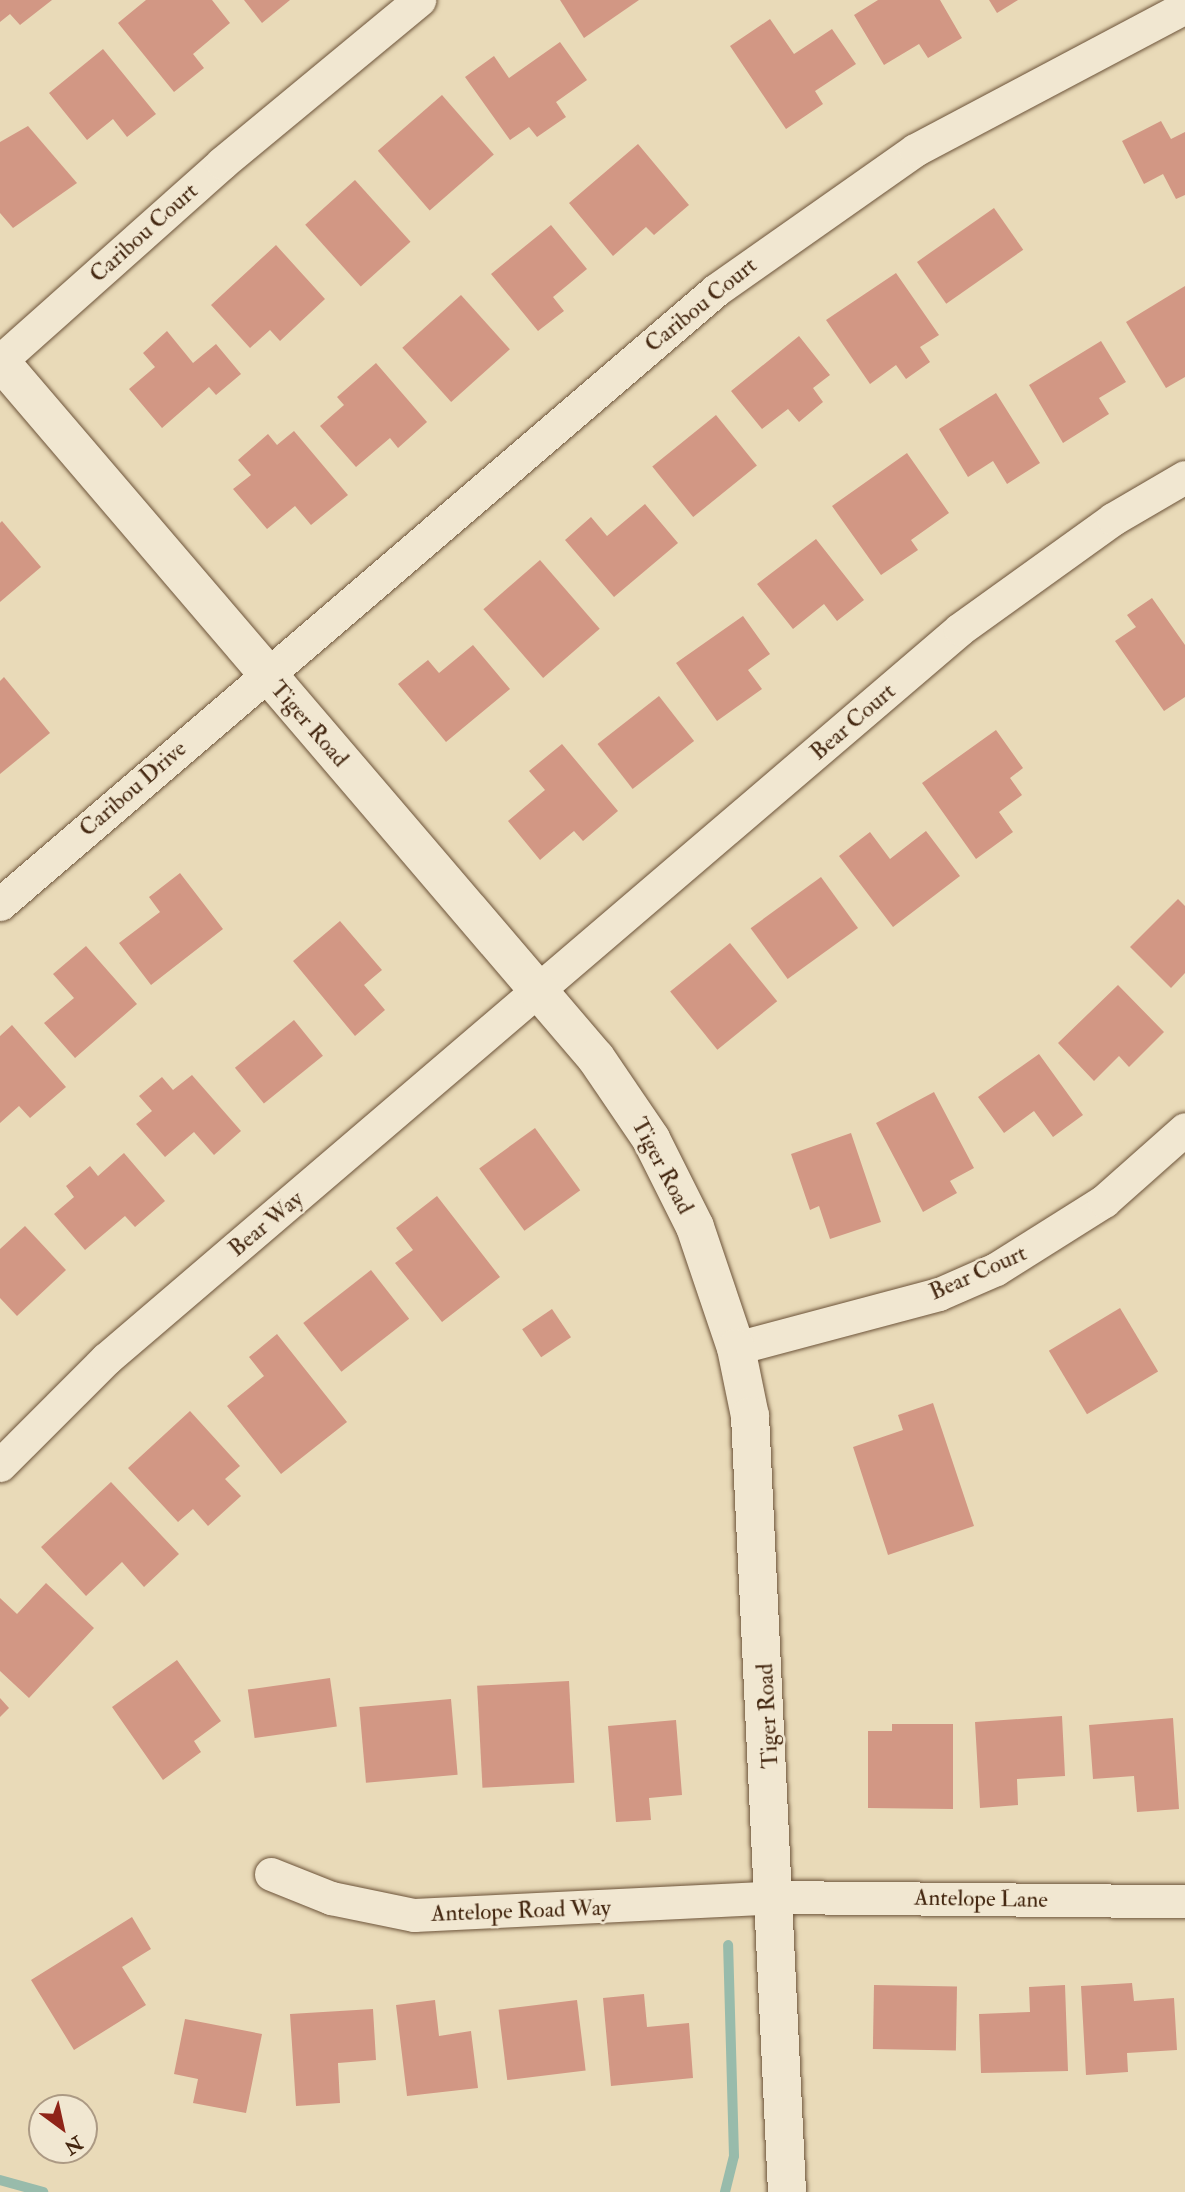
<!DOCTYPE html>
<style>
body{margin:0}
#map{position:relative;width:1185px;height:2192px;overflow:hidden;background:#e9dab8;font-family:"IM FELL Double Pica",serif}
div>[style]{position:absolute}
.stream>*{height:10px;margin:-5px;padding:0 5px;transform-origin:5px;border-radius:5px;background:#98bbab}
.building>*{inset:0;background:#d29784;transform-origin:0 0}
.roads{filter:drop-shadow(0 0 2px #6d543a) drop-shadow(0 0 2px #6d543a)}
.street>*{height:33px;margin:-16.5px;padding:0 16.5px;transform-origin:16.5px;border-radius:16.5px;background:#f1e7d1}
.secondary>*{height:38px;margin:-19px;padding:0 19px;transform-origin:19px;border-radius:19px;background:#f1e7d1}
span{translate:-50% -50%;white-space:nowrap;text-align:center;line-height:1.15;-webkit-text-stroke:5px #f1e7d1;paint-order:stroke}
.street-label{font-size:23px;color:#442710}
.north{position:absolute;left:28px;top:2094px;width:70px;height:70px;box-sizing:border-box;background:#f1e7d1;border:2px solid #ac9a84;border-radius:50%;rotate:147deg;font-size:19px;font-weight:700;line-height:28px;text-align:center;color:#442710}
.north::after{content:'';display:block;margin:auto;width:24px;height:32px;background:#8f2418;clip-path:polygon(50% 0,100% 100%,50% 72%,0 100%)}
</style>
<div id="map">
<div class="stream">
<i style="left:0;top:2180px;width:45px;rotate:15.6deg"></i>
<i style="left:725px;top:2192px;width:37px;rotate:-76deg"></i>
<i style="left:734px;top:2156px;width:211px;rotate:-91.6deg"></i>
</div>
<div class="building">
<i style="clip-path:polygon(0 0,52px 0,20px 25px,10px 14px,0 22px)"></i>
<i style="clip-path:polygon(146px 0,212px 0,230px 23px,193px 54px,204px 68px,174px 92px,118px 23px)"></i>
<i style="clip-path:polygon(244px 0,290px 0,262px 23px)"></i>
<i style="clip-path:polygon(560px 0,639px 0,584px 38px)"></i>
<i style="clip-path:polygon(878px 0,940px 0,962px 38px,928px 58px,919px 44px,884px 65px,854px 15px)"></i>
<i style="clip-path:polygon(989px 0,1018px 0,997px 13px)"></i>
<i style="clip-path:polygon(770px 19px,794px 54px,832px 29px,856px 64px,815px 91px,823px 104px,786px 129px,730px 46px)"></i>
<i style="clip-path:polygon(560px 42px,587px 80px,556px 102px,566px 117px,537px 137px,529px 127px,510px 140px,465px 77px,494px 56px,509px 78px)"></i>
<i style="clip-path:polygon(103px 49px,156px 114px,127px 137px,113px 119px,87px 140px,49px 93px)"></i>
<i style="left:442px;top:95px;width:79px;height:85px;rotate:49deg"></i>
<i style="clip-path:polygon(1161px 121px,1171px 139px,1185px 132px,1185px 195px,1176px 199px,1163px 174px,1144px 184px,1122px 141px)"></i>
<i style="clip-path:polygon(28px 126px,77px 183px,13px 228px,0 213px,0 142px)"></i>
<i style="clip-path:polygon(638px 144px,689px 205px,654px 235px,646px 227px,613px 256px,569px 203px)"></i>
<i style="left:355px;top:180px;width:83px;height:67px;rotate:48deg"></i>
<i style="left:994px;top:208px;width:51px;height:94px;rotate:55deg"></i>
<i style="clip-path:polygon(551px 225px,587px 269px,553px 297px,564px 311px,538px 331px,491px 274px)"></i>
<i style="clip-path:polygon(276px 245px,325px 299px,280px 341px,270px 330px,250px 348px,211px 305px)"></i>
<i style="clip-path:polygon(896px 273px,939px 335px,920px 347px,930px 362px,906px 379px,896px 365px,870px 384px,826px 320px)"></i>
<i style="clip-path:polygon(1185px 286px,1185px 377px,1166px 388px,1126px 322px)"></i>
<i style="left:461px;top:295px;width:73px;height:79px;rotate:48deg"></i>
<i style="clip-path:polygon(167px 331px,193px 363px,216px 344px,241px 374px,216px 395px,209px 387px,162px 428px,129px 389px,155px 367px,143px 353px)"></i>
<i style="clip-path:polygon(799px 336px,830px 375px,813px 388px,823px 402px,799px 422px,788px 409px,762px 429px,731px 391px)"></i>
<i style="clip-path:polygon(1101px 341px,1126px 382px,1099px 398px,1109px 414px,1063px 443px,1029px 385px)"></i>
<i style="clip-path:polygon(376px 363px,427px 422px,398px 448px,390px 438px,356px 467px,320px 426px,344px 405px,337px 397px)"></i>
<i style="clip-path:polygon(996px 393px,1040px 463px,1007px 484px,993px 461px,968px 477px,939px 429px)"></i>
<i style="left:716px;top:415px;width:65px;height:82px;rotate:51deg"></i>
<i style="clip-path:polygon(294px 431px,348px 495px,311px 525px,295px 506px,267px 529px,233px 489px,251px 475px,238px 460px,268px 434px,277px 445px)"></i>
<i style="clip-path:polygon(907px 453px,949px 513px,911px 540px,918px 550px,881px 575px,832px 506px)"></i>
<i style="clip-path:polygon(645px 504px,678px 543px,614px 597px,565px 540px,591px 517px,607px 536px)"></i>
<i style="clip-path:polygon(2px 521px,41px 567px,0 602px,0 523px)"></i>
<i style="clip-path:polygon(816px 539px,864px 600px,837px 621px,824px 604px,793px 629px,757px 584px)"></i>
<i style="left:540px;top:560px;width:91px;height:75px;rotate:49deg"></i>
<i style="clip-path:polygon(1152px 598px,1185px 645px,1185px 697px,1164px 711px,1115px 641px,1136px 627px,1127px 615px)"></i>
<i style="clip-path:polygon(743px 616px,770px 654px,748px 670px,762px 689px,717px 721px,676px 663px)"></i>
<i style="clip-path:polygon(473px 645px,510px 689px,446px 742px,398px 684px,428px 660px,439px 673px)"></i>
<i style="clip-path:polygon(4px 677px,50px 733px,0 774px,0 681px)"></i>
<i style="left:659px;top:696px;width:57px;height:78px;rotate:52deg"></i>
<i style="clip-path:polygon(996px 730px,1023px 768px,1010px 778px,1022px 795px,999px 812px,1013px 832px,976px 859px,922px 783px)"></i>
<i style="clip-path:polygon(562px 744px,618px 811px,583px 841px,574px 831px,540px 860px,508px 821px,545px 790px,529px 771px)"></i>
<i style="clip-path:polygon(926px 831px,960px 876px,893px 927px,839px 856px,870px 832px,890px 859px)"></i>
<i style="clip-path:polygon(180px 873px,223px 929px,151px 985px,119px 943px,160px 912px,149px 897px)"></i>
<i style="left:821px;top:877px;width:63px;height:87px;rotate:54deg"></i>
<i style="clip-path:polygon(1178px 899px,1185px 906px,1185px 973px,1171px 988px,1130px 947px)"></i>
<i style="clip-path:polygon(340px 921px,382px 970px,364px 985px,385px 1010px,355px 1036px,293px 961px)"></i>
<i style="left:730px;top:943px;width:75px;height:77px;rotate:51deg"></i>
<i style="clip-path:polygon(86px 946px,137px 1004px,75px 1058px,44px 1023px,74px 998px,53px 974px)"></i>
<i style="clip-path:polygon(1118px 985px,1164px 1032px,1129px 1067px,1119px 1056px,1094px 1081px,1058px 1043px)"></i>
<i style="left:294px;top:1020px;width:46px;height:76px;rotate:51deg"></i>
<i style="clip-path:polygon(12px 1025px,66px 1087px,30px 1118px,19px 1106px,0 1123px,0 1036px)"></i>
<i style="clip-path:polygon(1039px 1054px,1083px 1115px,1053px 1137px,1034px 1111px,1004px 1133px,978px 1097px)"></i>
<i style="clip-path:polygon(192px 1075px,241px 1131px,214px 1155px,194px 1132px,165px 1157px,136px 1124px,152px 1111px,139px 1096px,162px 1077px,173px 1090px)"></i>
<i style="clip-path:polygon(934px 1092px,974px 1168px,950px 1181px,957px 1193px,923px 1212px,876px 1123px)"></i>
<i style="left:535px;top:1128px;width:77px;height:69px;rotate:54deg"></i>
<i style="clip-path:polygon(851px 1133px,881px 1222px,830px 1239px,819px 1206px,810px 1210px,791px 1154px)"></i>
<i style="clip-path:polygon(124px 1153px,165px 1201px,135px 1227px,125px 1216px,85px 1250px,54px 1214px,74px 1197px,66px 1186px,90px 1166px,98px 1176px)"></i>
<i style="clip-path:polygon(437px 1196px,500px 1277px,442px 1322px,395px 1263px,413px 1250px,396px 1228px)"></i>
<i style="clip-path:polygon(25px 1226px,66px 1270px,17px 1316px,0 1298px,0 1249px)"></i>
<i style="left:371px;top:1270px;width:62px;height:86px;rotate:52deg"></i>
<i style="left:1120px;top:1308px;width:74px;height:83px;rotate:59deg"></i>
<i style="left:552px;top:1309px;width:34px;height:36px;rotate:56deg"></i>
<i style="clip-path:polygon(277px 1334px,347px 1422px,281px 1474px,227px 1406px,264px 1376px,249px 1357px)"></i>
<i style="clip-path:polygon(933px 1403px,974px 1526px,888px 1555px,853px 1447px,903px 1430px,898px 1415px)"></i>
<i style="clip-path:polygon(190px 1411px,240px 1466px,225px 1479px,241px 1496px,208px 1526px,193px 1509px,178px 1522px,128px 1468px)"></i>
<i style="clip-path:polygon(111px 1482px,179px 1554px,144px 1587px,122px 1562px,86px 1596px,41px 1547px)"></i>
<i style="clip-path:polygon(46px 1583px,94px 1628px,29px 1698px,0 1671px,0 1598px,17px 1614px)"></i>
<i style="clip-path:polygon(177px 1660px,221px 1721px,194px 1741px,201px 1752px,163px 1780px,112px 1707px)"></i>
<i style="left:330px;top:1678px;width:49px;height:83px;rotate:82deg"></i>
<i style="left:569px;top:1681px;width:102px;height:92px;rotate:87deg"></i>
<i style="clip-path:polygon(0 1698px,9px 1708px,0 1717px)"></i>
<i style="left:451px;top:1699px;width:76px;height:92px;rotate:85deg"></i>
<i style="clip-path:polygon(1062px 1716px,1065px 1776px,1017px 1779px,1018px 1805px,980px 1808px,975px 1722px)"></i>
<i style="clip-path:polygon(1173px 1718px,1179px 1809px,1137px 1812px,1134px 1776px,1093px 1779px,1089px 1725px)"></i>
<i style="clip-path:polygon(676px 1720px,682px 1795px,649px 1798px,651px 1820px,616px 1822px,608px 1726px)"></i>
<i style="clip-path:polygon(892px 1724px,953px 1724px,953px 1809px,868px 1808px,868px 1731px,892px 1731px)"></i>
<i style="clip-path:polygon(132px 1917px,151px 1949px,122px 1967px,146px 2005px,74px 2050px,31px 1980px)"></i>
<i style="clip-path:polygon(1132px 1983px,1134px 2001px,1174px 1998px,1177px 2050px,1127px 2053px,1128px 2072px,1086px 2075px,1081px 1986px)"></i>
<i style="left:874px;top:1985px;width:83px;height:64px;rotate:1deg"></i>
<i style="clip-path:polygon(1065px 1985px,1068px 2071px,981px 2073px,979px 2014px,1030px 2012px,1029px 1987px)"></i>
<i style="clip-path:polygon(644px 1994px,647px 2027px,689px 2023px,693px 2078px,611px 2086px,603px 1998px)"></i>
<i style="clip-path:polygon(435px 2000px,439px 2036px,471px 2031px,478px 2088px,407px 2096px,396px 2005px)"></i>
<i style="left:577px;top:2000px;width:71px;height:79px;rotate:83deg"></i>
<i style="clip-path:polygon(373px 2009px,376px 2060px,338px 2063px,340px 2103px,296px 2106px,290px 2014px)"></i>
<i style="clip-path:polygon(185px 2019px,262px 2034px,246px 2113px,193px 2103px,198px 2079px,174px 2074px)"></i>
</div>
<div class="roads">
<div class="street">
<i style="left:0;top:361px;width:297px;rotate:-41.7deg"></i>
<i style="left:222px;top:163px;width:256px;rotate:-39.6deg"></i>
<i style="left:0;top:904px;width:943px;rotate:-40.61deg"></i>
<i style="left:716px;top:290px;width:243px;rotate:-35.1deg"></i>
<i style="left:915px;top:150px;width:306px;rotate:-27.9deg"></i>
<i style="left:736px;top:1348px;width:210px;rotate:-14.9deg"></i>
<i style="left:939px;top:1294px;width:62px;rotate:-23.7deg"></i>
<i style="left:996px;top:1269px;width:128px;rotate:-32.2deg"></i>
<i style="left:1104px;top:1201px;width:108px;rotate:-41.6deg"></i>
<i style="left:0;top:1465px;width:150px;rotate:-45deg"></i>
<i style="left:106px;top:1359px;width:1123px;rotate:-40.52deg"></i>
<i style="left:960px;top:629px;width:188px;rotate:-35.7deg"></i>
<i style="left:1113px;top:519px;width:83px;rotate:-30.3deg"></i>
<i style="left:271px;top:1874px;width:65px;rotate:21.8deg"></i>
<i style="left:331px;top:1898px;width:85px;rotate:11.6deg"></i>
<i style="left:414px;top:1915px;width:362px;rotate:-2.8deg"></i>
<i style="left:776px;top:1897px;width:409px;rotate:0.6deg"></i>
</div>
<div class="secondary">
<i style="left:0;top:361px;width:917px;rotate:49.47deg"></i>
<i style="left:596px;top:1058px;width:98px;rotate:55.8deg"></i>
<i style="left:651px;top:1139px;width:98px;rotate:63.4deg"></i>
<i style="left:695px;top:1227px;width:128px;rotate:71.3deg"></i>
<i style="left:736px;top:1348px;width:69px;rotate:78.4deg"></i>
<i style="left:750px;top:1416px;width:777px;rotate:87.27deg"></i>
</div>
</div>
<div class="street-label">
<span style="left:144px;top:233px;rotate:-42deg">Caribou Court</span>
<span style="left:701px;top:305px;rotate:-39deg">Caribou Court</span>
<span style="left:853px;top:722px;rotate:-41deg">Bear Court</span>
<span style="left:309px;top:724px;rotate:49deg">Tiger Road</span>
<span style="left:133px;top:789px;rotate:-41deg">Caribou Drive</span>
<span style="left:662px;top:1166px;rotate:62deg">Tiger Road</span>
<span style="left:266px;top:1224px;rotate:-40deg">Bear Way</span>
<span style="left:978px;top:1273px;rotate:-24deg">Bear Court</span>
<span style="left:768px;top:1716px;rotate:-93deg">Tiger Road</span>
<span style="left:981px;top:1899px;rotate:1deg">Antelope Lane</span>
<span style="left:521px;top:1911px;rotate:-2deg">Antelope Road Way</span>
</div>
<div class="north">N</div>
</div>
